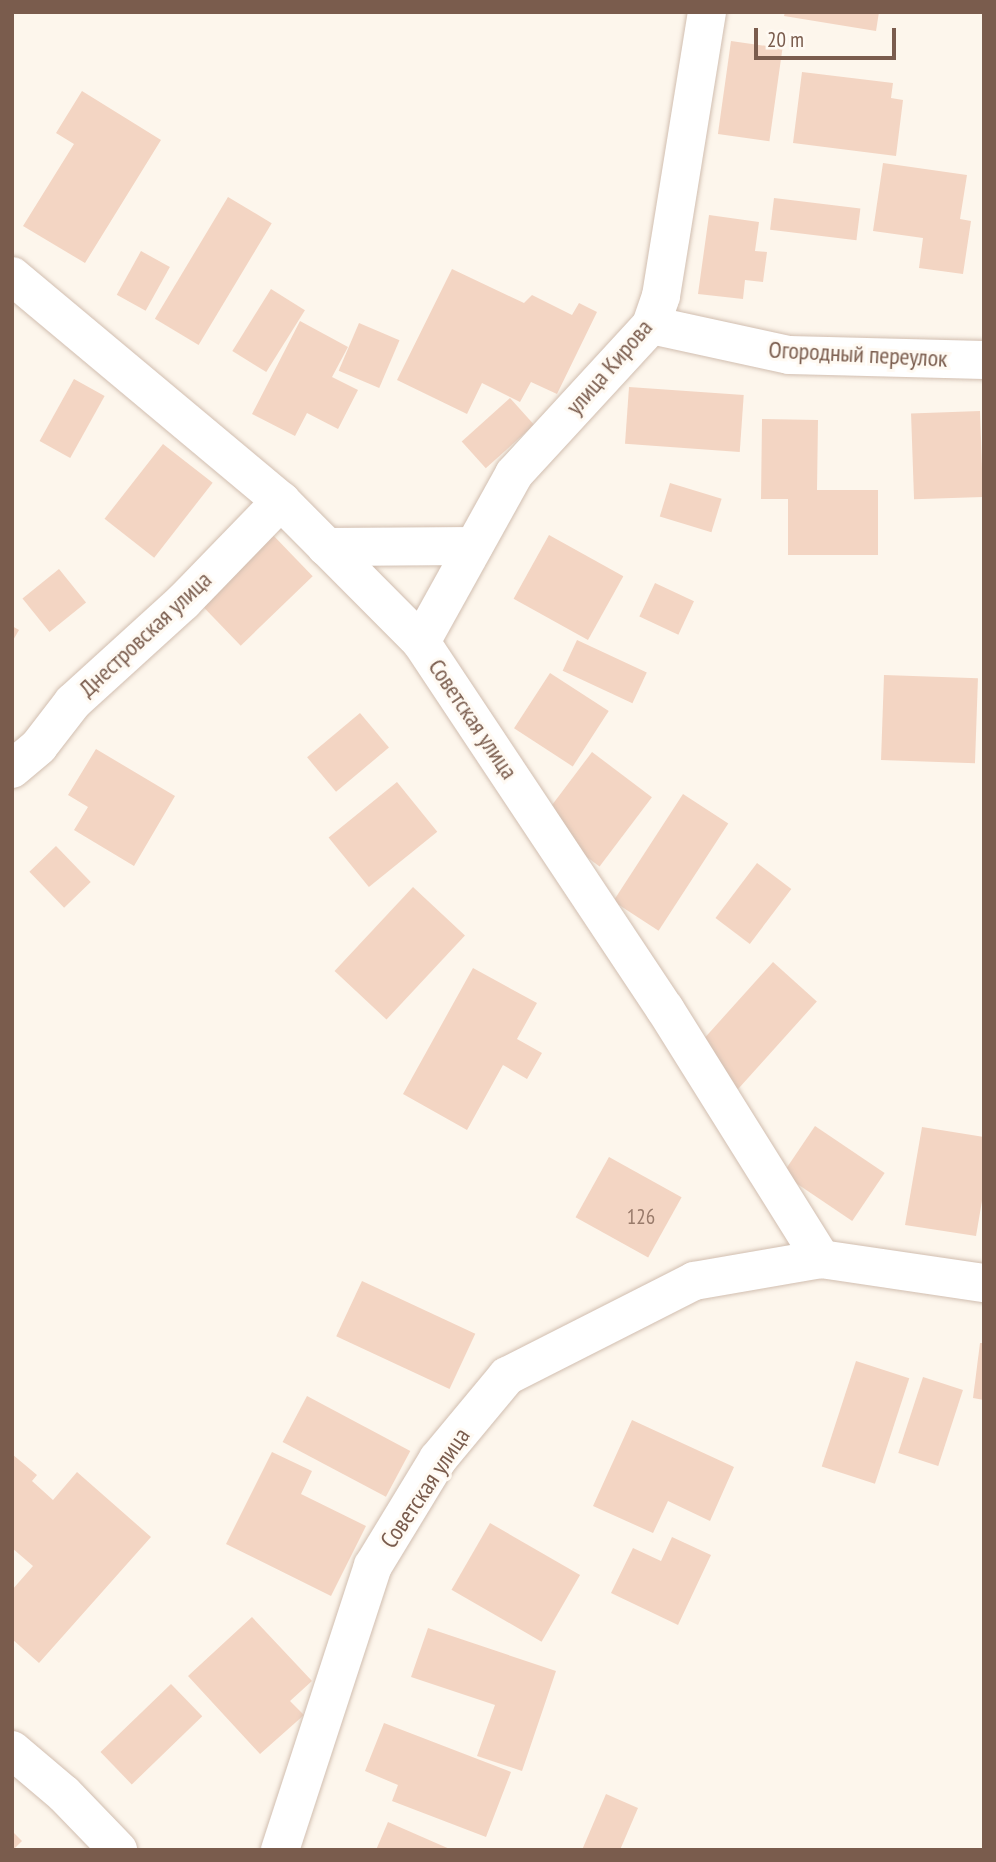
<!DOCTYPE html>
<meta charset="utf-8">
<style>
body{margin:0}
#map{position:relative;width:996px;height:1862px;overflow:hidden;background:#fdf6ec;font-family:"PT Sans Narrow",sans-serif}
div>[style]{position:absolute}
.building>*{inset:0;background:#f3d5c3;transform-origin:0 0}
.roads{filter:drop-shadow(0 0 2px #d1beb0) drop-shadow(0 0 2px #d1beb0)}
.minor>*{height:38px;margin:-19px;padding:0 19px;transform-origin:19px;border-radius:19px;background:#fff}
span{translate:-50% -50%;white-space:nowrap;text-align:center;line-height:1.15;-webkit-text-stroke:6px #fffaf3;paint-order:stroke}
.number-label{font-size:21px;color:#987a6a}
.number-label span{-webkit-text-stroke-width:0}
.street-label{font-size:24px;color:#7a5c4d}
.frame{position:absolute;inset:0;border:14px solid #7a5c4d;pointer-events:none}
.scale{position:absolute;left:754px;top:28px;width:142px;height:32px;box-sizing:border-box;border:4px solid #7a5c4d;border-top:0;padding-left:9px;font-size:21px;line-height:24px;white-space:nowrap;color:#7a5c4d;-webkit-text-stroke:5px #fffaf3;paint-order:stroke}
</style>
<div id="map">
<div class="building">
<i style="clip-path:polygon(785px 12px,879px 12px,876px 31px,784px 16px)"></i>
<i style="left:731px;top:41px;width:52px;height:94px;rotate:8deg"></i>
<i style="clip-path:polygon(802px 72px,893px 83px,891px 98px,903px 100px,896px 156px,793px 143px)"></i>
<i style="clip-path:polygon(82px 91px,161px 140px,85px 263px,23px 226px,74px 144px,56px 133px)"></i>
<i style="clip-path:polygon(883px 163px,967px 175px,960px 219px,971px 221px,963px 274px,919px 268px,923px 238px,873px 231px)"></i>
<i style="left:228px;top:197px;width:51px;height:142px;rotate:31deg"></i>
<i style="left:774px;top:198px;width:87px;height:32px;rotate:7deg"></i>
<i style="clip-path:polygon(709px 215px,759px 222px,755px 251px,767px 252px,763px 282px,745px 280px,743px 299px,698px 294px)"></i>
<i style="left:141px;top:251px;width:33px;height:50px;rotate:29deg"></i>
<i style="clip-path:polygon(452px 269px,524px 303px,532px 295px,572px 315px,579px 303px,597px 312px,557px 394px,531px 382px,520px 402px,482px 383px,467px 414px,397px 380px)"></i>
<i style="left:271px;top:289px;width:40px;height:73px;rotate:32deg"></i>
<i style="clip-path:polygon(300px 321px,348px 347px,332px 377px,358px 390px,338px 429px,307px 413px,295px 436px,252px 414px)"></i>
<i style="left:359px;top:323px;width:44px;height:52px;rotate:23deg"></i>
<i style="left:74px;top:379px;width:35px;height:71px;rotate:29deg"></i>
<i style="left:629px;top:387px;width:115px;height:57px;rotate:4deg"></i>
<i style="left:510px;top:398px;width:36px;height:65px;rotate:48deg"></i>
<i style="left:980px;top:411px;width:86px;height:69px;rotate:88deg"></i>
<i style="clip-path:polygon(762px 419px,818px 420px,817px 490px,878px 490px,878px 555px,788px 555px,788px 499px,761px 499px)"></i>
<i style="left:163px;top:444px;width:63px;height:95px;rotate:38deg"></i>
<i style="left:670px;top:483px;width:54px;height:35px;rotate:17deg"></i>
<i style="left:271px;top:533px;width:60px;height:100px;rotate:46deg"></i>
<i style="left:549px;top:535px;width:85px;height:73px;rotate:29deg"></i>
<i style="left:59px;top:569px;width:43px;height:47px;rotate:51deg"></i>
<i style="left:655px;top:583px;width:43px;height:37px;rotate:25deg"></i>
<i style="clip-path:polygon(12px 626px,19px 630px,12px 642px)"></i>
<i style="left:577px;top:640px;width:77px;height:34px;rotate:25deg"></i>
<i style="left:550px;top:673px;width:70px;height:66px;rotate:33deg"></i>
<i style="left:884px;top:675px;width:94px;height:85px;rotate:2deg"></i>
<i style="left:360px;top:713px;width:45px;height:69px;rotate:50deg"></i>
<i style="clip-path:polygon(96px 749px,175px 796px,134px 866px,74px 830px,88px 807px,68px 795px)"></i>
<i style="left:592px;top:752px;width:75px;height:87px;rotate:37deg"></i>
<i style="left:397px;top:782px;width:64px;height:88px;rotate:51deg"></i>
<i style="left:683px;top:794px;width:54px;height:128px;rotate:33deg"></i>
<i style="left:56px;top:846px;width:50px;height:37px;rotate:46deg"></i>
<i style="left:757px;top:863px;width:43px;height:69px;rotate:37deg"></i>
<i style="left:413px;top:887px;width:71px;height:115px;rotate:43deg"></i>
<i style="left:773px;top:962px;width:59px;height:121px;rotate:42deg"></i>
<i style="clip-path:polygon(473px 968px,537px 1003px,517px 1039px,542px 1053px,527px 1079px,503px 1065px,467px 1130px,403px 1094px)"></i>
<i style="left:815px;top:1126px;width:84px;height:58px;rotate:34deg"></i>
<i style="clip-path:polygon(922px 1127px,984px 1137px,984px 1189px,976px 1236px,905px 1225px)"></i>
<i style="left:609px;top:1157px;width:83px;height:69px;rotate:29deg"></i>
<i style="left:362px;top:1281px;width:125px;height:61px;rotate:25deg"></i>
<i style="clip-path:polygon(980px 1343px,984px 1343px,984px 1400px,973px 1398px)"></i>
<i style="left:856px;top:1361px;width:56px;height:111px;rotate:18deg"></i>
<i style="left:923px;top:1377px;width:42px;height:80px;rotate:18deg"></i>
<i style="left:307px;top:1396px;width:117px;height:52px;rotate:28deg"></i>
<i style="clip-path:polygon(632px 1420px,734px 1467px,710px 1521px,668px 1501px,653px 1533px,593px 1506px)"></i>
<i style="clip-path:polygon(272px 1452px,312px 1471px,301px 1494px,366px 1526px,331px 1596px,226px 1544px)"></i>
<i style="clip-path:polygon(12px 1454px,37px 1475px,32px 1481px,53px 1500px,77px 1472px,151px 1537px,39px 1663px,12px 1639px,12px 1590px,33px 1566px,12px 1548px)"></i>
<i style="left:490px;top:1523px;width:104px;height:77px;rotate:30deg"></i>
<i style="clip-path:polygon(672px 1537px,711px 1555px,678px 1625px,611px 1593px,633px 1548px,661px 1561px)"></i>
<i style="clip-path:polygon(252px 1617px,312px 1681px,290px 1701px,304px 1715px,260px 1754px,188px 1676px)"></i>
<i style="clip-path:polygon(428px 1628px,556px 1671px,522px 1771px,477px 1756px,495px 1705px,411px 1677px)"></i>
<i style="left:171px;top:1684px;width:45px;height:98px;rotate:46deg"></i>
<i style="clip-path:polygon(384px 1723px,511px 1772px,486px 1837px,392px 1801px,398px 1785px,365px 1771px)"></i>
<i style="clip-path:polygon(606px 1794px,638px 1808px,620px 1850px,582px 1850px)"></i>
<i style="clip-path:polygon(388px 1822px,452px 1850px,376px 1850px)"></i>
<i style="clip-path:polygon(12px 1831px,22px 1841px,13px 1850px,12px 1850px)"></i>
</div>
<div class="roads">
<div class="minor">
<i style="left:12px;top:276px;width:351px;rotate:39.9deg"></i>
<i style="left:281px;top:501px;width:199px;rotate:45.2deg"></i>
<i style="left:421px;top:642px;width:441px;rotate:56.4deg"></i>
<i style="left:665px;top:1009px;width:295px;rotate:58deg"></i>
<i style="left:651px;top:325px;width:141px;rotate:12.3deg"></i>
<i style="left:789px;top:355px;width:195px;rotate:1.5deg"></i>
<i style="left:326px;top:547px;width:148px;rotate:-0.4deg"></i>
<i style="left:421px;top:642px;width:192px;rotate:-61deg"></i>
<i style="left:514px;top:474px;width:202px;rotate:-47.4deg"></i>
<i style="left:651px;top:325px;width:31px;rotate:-71deg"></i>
<i style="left:661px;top:296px;width:288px;rotate:-80.8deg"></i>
<i style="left:12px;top:769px;width:35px;rotate:-40deg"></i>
<i style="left:39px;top:746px;width:56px;rotate:-52.3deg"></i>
<i style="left:73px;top:702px;width:149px;rotate:-42.3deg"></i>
<i style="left:183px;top:602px;width:141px;rotate:-45.9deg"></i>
<i style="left:12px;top:1750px;width:68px;rotate:40.2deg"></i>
<i style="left:64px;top:1794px;width:78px;rotate:46deg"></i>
<i style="left:280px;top:1850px;width:299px;rotate:-71.9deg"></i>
<i style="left:373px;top:1566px;width:125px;rotate:-58.7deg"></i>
<i style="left:438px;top:1459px;width:108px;rotate:-50.3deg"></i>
<i style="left:507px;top:1376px;width:210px;rotate:-26.9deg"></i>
<i style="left:694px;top:1281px;width:129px;rotate:-9.8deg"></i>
<i style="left:821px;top:1259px;width:165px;rotate:8.4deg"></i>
</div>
</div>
<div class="number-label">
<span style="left:641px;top:1217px">126</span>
</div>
<div class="street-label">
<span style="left:858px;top:354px;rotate:3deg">Огородный переулок</span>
<span style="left:609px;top:367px;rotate:-49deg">улица Кирова</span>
<span style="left:145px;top:634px;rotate:-43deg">Днестровская улица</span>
<span style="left:473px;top:719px;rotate:56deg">Советская улица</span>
<span style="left:425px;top:1488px;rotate:-56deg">Советская улица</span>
</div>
<div class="frame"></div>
<div class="scale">20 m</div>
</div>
